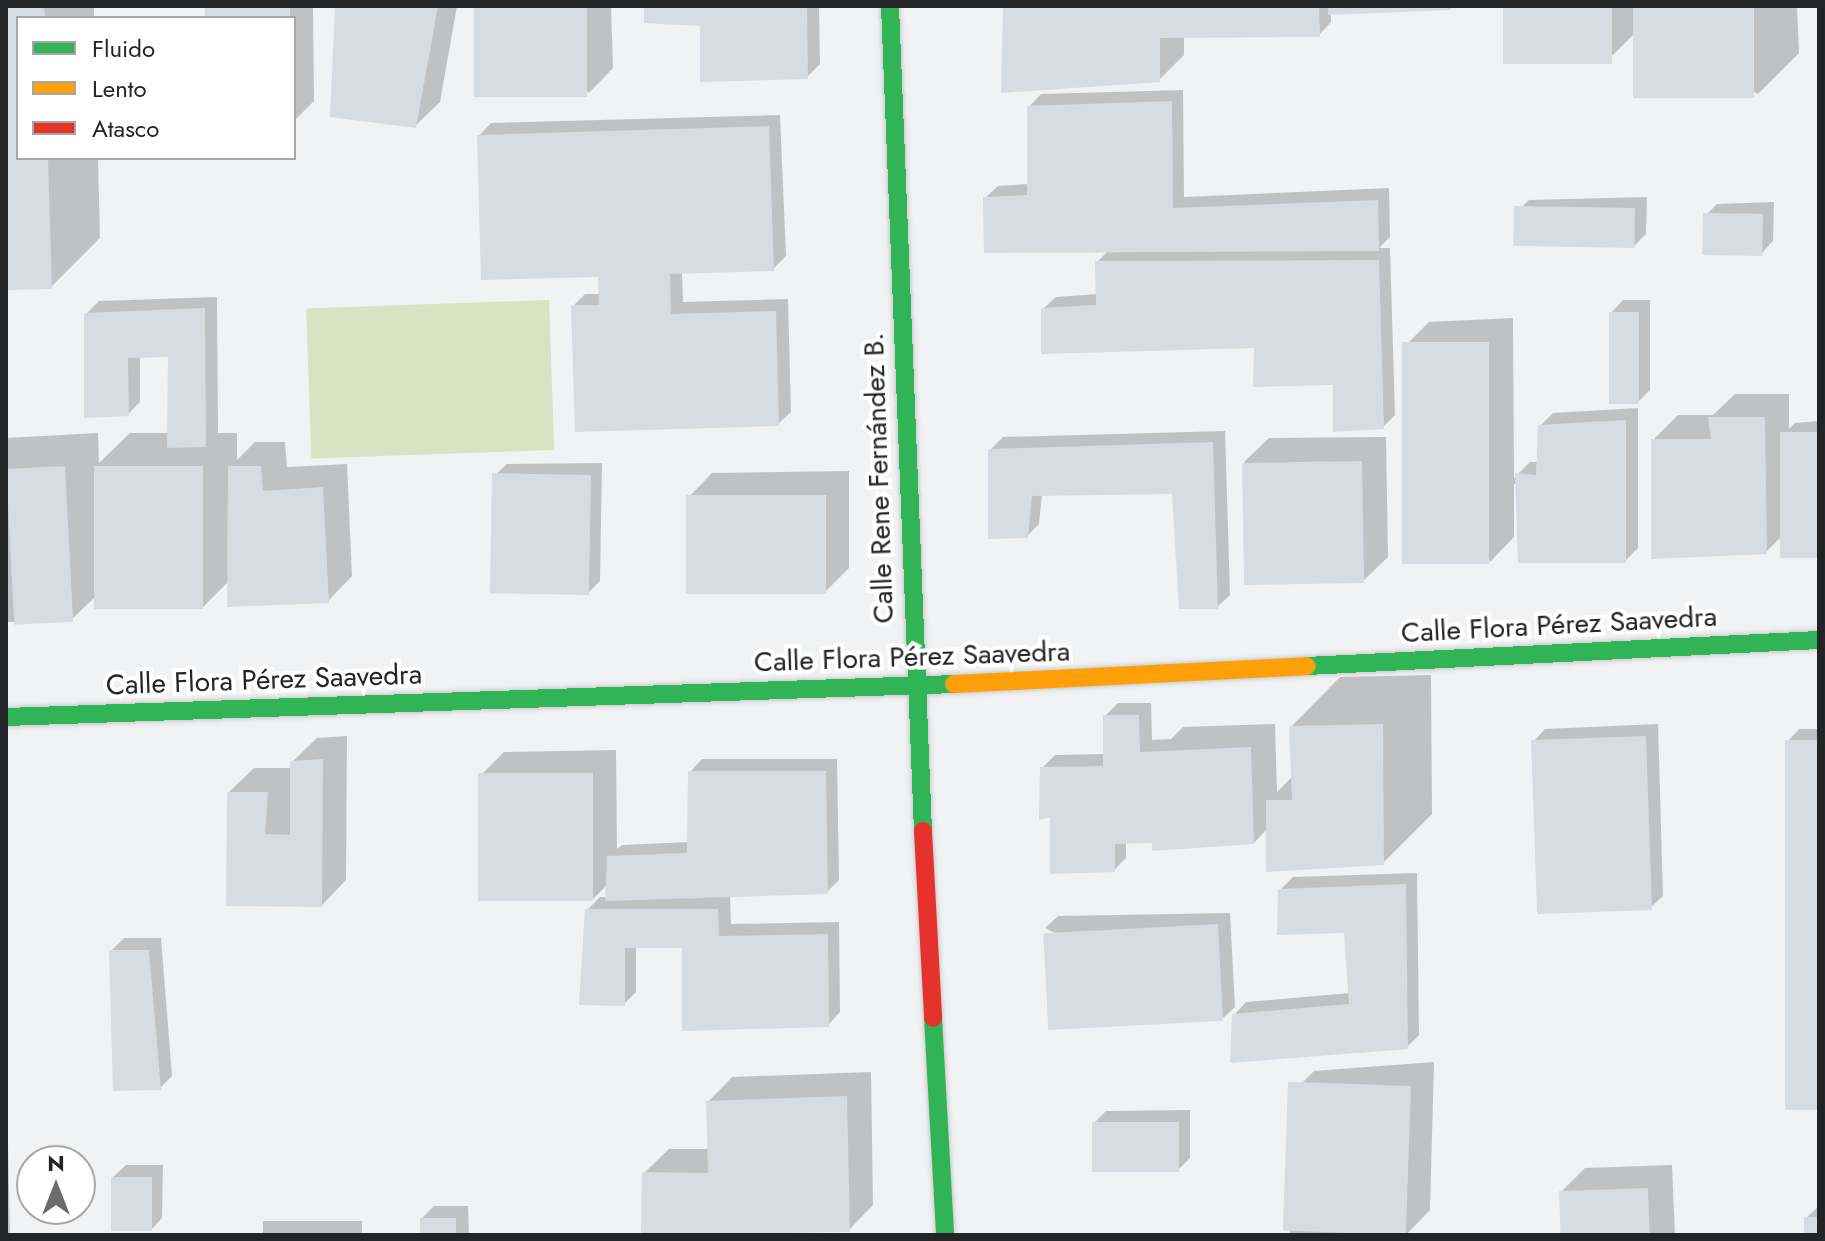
<!DOCTYPE html>
<meta charset="utf-8">
<style>
body{margin:0}
#map{position:relative;width:1825px;height:1241px;overflow:hidden;background:#f1f2f3;font-family:Jost,sans-serif}
div>[style]{position:absolute}
.green>*{inset:0;background:#dae2c4;transform-origin:0 0}
.shadow>*{inset:0;background:#0003;transform-origin:0 0}
.building>*{inset:0;background:#d7dbe2;transform-origin:0 0}
.roads{filter:drop-shadow(0 0 2px #cacccc) drop-shadow(0 0 2px #cacccc)}
.fast>*{height:18px;margin:-9px;padding:0 9px;transform-origin:9px;border-radius:9px;background:#30b455}
.slow>*{height:18px;margin:-9px;padding:0 9px;transform-origin:9px;border-radius:9px;background:#ff9f0a}
.jam>*{height:18px;margin:-9px;padding:0 9px;transform-origin:9px;border-radius:9px;background:#e5322d}
span{translate:-50% -50%;white-space:nowrap;text-align:center;line-height:1.15;-webkit-text-stroke:8px #fff;paint-order:stroke}
.street-label{font-size:28px;color:#232425}
.frame{position:absolute;inset:0;border:8px solid #232425;pointer-events:none}
.legend{position:absolute;left:16px;top:16px;width:280px;height:144px;box-sizing:border-box;background:#fff;border:2px solid #a7a7a8;margin:0;padding:10px 14px;list-style:none;font-size:24px;color:#232425}
.legend li{display:flex;align-items:center;gap:16px;height:40px}
.legend b{width:40px;border:2px solid #a7a7a8}
.north{position:absolute;left:16px;top:1145px;width:80px;height:80px;box-sizing:border-box;background:#fff;border:2px solid #a7a7a8;border-radius:50%;rotate:0deg;font-size:22px;font-weight:700;line-height:32px;text-align:center;color:#232425}
.north::after{content:'';display:block;margin:auto;width:28px;height:36px;background:#6b6c6d;clip-path:polygon(50% 0,100% 100%,50% 72%,0 100%)}
</style>
<div id="map">
<div class="green">
<i style="left:549px;top:300px;width:150px;height:243px;rotate:88deg"></i>
</div>
<div class="shadow">
<i style="clip-path:polygon(6px 6px,94px 6px,94px 18px,18px 18px,18px 158px,98px 158px,100px 238px,51px 287px,6px 288px)"></i>
<i style="clip-path:polygon(207px 6px,313px 6px,314px 101px,294px 121px,294px 18px,207px 18px)"></i>
<i style="clip-path:polygon(337px 6px,457px 6px,440px 102px,415px 126px)"></i>
<i style="clip-path:polygon(476px 6px,611px 6px,613px 68px,589px 93px)"></i>
<i style="clip-path:polygon(646px 6px,819px 6px,820px 64px,807px 77px,702px 24px)"></i>
<i style="clip-path:polygon(1005px 6px,1452px 6px,1331px 13px,1331px 22px,1319px 35px,1184px 36px,1184px 55px,1159px 80px)"></i>
<i style="clip-path:polygon(1505px 6px,1797px 6px,1799px 53px,1758px 94px,1635px 33px,1613px 55px)"></i>
<i style="clip-path:polygon(1183px 90px,1184px 197px,1389px 188px,1390px 237px,1379px 248px,1390px 248px,1395px 415px,1383px 427px,1335px 383px,1256px 346px,1043px 309px,1056px 297px,1098px 294px,1097px 262px,1108px 251px,985px 198px,998px 186px,1029px 184px,1029px 107px,1041px 94px)"></i>
<i style="clip-path:polygon(780px 115px,786px 256px,773px 269px,682px 272px,683px 302px,788px 299px,791px 412px,778px 424px,573px 306px,585px 294px,600px 294px,600px 275px,479px 136px,491px 123px)"></i>
<i style="clip-path:polygon(1647px 197px,1646px 234px,1634px 246px,1516px 212px,1529px 200px)"></i>
<i style="clip-path:polygon(1774px 202px,1773px 241px,1761px 254px,1705px 216px,1717px 204px)"></i>
<i style="clip-path:polygon(217px 297px,218px 433px,237px 433px,237px 460px,255px 442px,285px 442px,287px 467px,347px 464px,352px 576px,328px 601px,229px 581px,203px 607px,96px 596px,71px 620px,6px 622px,6px 438px,98px 433px,99px 463px,130px 433px,169px 433px,170px 355px,140px 356px,140px 402px,128px 414px,86px 314px,99px 301px)"></i>
<i style="clip-path:polygon(1623px 300px,1650px 300px,1650px 390px,1638px 402px,1611px 313px)"></i>
<i style="clip-path:polygon(1513px 318px,1514px 478px,1530px 462px,1539px 462px,1540px 426px,1553px 413px,1638px 408px,1638px 548px,1625px 561px,1518px 484px,1514px 484px,1514px 537px,1490px 562px,1404px 347px,1429px 322px)"></i>
<i style="clip-path:polygon(1735px 394px,1789px 394px,1789px 429px,1795px 423px,1819px 421px,1819px 556px,1782px 536px,1766px 552px,1653px 440px,1678px 415px,1713px 415px)"></i>
<i style="clip-path:polygon(1225px 431px,1230px 595px,1217px 607px,1173px 492px,1042px 494px,1039px 524px,1027px 536px,990px 450px,1003px 437px)"></i>
<i style="clip-path:polygon(1386px 437px,1388px 557px,1363px 581px,1244px 462px,1269px 438px)"></i>
<i style="clip-path:polygon(602px 463px,600px 581px,588px 593px,494px 476px,507px 464px)"></i>
<i style="clip-path:polygon(849px 471px,849px 568px,825px 592px,688px 498px,712px 473px)"></i>
<i style="clip-path:polygon(1431px 675px,1432px 814px,1383px 863px,1268px 828px,1254px 843px,1154px 838px,1126px 842px,1126px 858px,1114px 870px,1052px 815px,1042px 768px,1055px 755px,1105px 754px,1105px 716px,1118px 703px,1151px 703px,1152px 740px,1171px 739px,1183px 727px,1275px 724px,1277px 792px,1293px 776px,1291px 727px,1340px 677px)"></i>
<i style="clip-path:polygon(1658px 724px,1663px 896px,1650px 908px,1533px 742px,1545px 729px)"></i>
<i style="clip-path:polygon(1799px 729px,1819px 729px,1819px 1108px,1787px 742px)"></i>
<i style="clip-path:polygon(347px 736px,346px 880px,322px 905px,229px 792px,254px 768px,292px 768px,292px 762px,317px 738px)"></i>
<i style="clip-path:polygon(616px 750px,617px 849px,622px 845px,689px 842px,690px 772px,702px 759px,837px 759px,839px 880px,827px 892px,730px 895px,731px 924px,839px 922px,840px 1012px,828px 1025px,684px 946px,636px 946px,636px 992px,624px 1004px,587px 910px,600px 897px,607px 897px,608px 884px,593px 899px,480px 776px,504px 752px)"></i>
<i style="clip-path:polygon(1417px 873px,1419px 1035px,1407px 1047px,1234px 1015px,1246px 1002px,1350px 993px,1346px 931px,1280px 890px,1293px 877px)"></i>
<i style="clip-path:polygon(1230px 913px,1235px 1007px,1222px 1019px,1045px 928px,1058px 916px)"></i>
<i style="clip-path:polygon(124px 938px,161px 938px,172px 1076px,160px 1088px,111px 951px)"></i>
<i style="clip-path:polygon(1434px 1062px,1430px 1210px,1406px 1235px,1290px 1235px,1290px 1095px,1314px 1071px)"></i>
<i style="clip-path:polygon(871px 1072px,873px 1205px,849px 1230px,643px 1235px,644px 1173px,669px 1149px,709px 1149px,708px 1102px,732px 1077px)"></i>
<i style="clip-path:polygon(1190px 1110px,1190px 1158px,1178px 1170px,1094px 1123px,1106px 1111px)"></i>
<i style="clip-path:polygon(6px 1144px,8px 1144px,10px 1235px,6px 1235px)"></i>
<i style="clip-path:polygon(126px 1165px,163px 1165px,162px 1218px,150px 1231px,113px 1177px)"></i>
<i style="clip-path:polygon(1672px 1165px,1675px 1235px,1563px 1235px,1561px 1192px,1585px 1168px)"></i>
<i style="clip-path:polygon(434px 1206px,468px 1206px,469px 1235px,422px 1235px,422px 1218px)"></i>
<i style="clip-path:polygon(1819px 1206px,1819px 1235px,1807px 1235px,1806px 1218px)"></i>
<i style="left:263px;top:1221px;width:99px;height:20px"></i>
</div>
<div class="building">
<i style="clip-path:polygon(6px 6px,44px 6px,45px 18px,18px 18px,18px 158px,48px 158px,52px 289px,6px 290px)"></i>
<i style="left:205px;top:6px;width:85px;height:12px"></i>
<i style="clip-path:polygon(335px 6px,438px 6px,416px 128px,330px 117px)"></i>
<i style="left:474px;top:6px;width:113px;height:91px"></i>
<i style="clip-path:polygon(644px 6px,807px 6px,808px 79px,700px 82px,700px 26px,644px 23px)"></i>
<i style="clip-path:polygon(1003px 6px,1319px 6px,1320px 37px,1160px 38px,1160px 82px,1001px 93px)"></i>
<i style="clip-path:polygon(1328px 6px,1451px 6px,1451px 10px,1328px 15px)"></i>
<i style="left:1503px;top:6px;width:109px;height:58px"></i>
<i style="left:1633px;top:6px;width:121px;height:92px"></i>
<i style="clip-path:polygon(1172px 101px,1173px 208px,1378px 200px,1379px 251px,984px 253px,983px 197px,1027px 195px,1027px 106px)"></i>
<i style="clip-path:polygon(769px 126px,774px 271px,670px 274px,671px 314px,776px 311px,779px 426px,575px 432px,571px 305px,599px 305px,598px 277px,481px 280px,477px 135px)"></i>
<i style="left:1635px;top:208px;width:40px;height:121px;rotate:91deg"></i>
<i style="left:1763px;top:214px;width:42px;height:60px;rotate:91deg"></i>
<i style="clip-path:polygon(1379px 260px,1384px 429px,1333px 432px,1333px 385px,1253px 387px,1254px 348px,1041px 354px,1041px 308px,1096px 305px,1095px 261px)"></i>
<i style="clip-path:polygon(205px 308px,206px 447px,167px 448px,168px 357px,128px 358px,129px 416px,84px 418px,84px 313px)"></i>
<i style="left:1609px;top:312px;width:30px;height:92px"></i>
<i style="left:1489px;top:342px;width:222px;height:87px;rotate:90deg"></i>
<i style="clip-path:polygon(1708px 417px,1765px 417px,1767px 554px,1651px 559px,1651px 439px,1711px 439px)"></i>
<i style="clip-path:polygon(1626px 420px,1626px 563px,1518px 563px,1515px 473px,1536px 475px,1538px 425px)"></i>
<i style="left:1819px;top:432px;width:126px;height:39px;rotate:90deg"></i>
<i style="clip-path:polygon(1213px 442px,1218px 609px,1179px 609px,1172px 494px,1032px 496px,1028px 538px,988px 539px,988px 449px)"></i>
<i style="left:1362px;top:461px;width:122px;height:120px;rotate:89deg"></i>
<i style="left:65px;top:466px;width:156px;height:59px;rotate:87deg"></i>
<i style="left:94px;top:466px;width:109px;height:143px"></i>
<i style="clip-path:polygon(228px 466px,261px 466px,263px 491px,323px 487px,329px 603px,227px 607px)"></i>
<i style="left:591px;top:475px;width:120px;height:99px;rotate:91deg"></i>
<i style="left:826px;top:495px;width:99px;height:140px;rotate:90deg"></i>
<i style="clip-path:polygon(1103px 715px,1139px 715px,1140px 752px,1251px 747px,1254px 844px,1152px 851px,1152px 843px,1115px 844px,1115px 872px,1050px 874px,1050px 817px,1039px 820px,1040px 767px,1103px 766px)"></i>
<i style="clip-path:polygon(1383px 724px,1384px 865px,1266px 872px,1266px 800px,1292px 800px,1289px 726px)"></i>
<i style="left:1646px;top:736px;width:174px;height:115px;rotate:88deg"></i>
<i style="left:1819px;top:740px;width:370px;height:34px;rotate:90deg"></i>
<i style="clip-path:polygon(323px 759px,322px 907px,226px 906px,227px 792px,268px 792px,265px 834px,290px 835px,290px 761px)"></i>
<i style="clip-path:polygon(688px 771px,826px 771px,828px 894px,605px 901px,607px 856px,687px 853px)"></i>
<i style="left:593px;top:773px;width:128px;height:115px;rotate:90deg"></i>
<i style="clip-path:polygon(1406px 884px,1408px 1049px,1230px 1063px,1232px 1014px,1349px 1004px,1344px 933px,1277px 935px,1278px 889px)"></i>
<i style="clip-path:polygon(585px 909px,718px 909px,719px 936px,828px 934px,829px 1027px,682px 1031px,682px 948px,625px 948px,625px 1006px,579px 1005px)"></i>
<i style="left:1218px;top:924px;width:97px;height:175px;rotate:87deg"></i>
<i style="clip-path:polygon(109px 950px,149px 950px,161px 1090px,113px 1091px)"></i>
<i style="left:1411px;top:1086px;width:149px;height:123px;rotate:92deg"></i>
<i style="clip-path:polygon(847px 1096px,850px 1232px,641px 1235px,642px 1172px,708px 1173px,706px 1101px)"></i>
<i style="left:1179px;top:1122px;width:50px;height:87px;rotate:90deg"></i>
<i style="left:111px;top:1177px;width:41px;height:54px"></i>
<i style="left:1648px;top:1188px;width:47px;height:89px;rotate:88deg"></i>
<i style="left:1819px;top:1217px;width:18px;height:15px;rotate:90deg"></i>
<i style="left:420px;top:1218px;width:36px;height:17px"></i>
</div>
<div class="roads">
<div class="fast">
<i style="left:890px;top:6px;width:826px;rotate:87.71deg"></i>
<i style="left:1307px;top:666px;width:513px;rotate:-2.91deg"></i>
<i style="left:6px;top:717px;width:949px;rotate:-1.99deg"></i>
<i style="left:933px;top:1018px;width:217px;rotate:86.8deg"></i>
</div>
<div class="slow">
<i style="left:954px;top:684px;width:353px;rotate:-2.9deg"></i>
</div>
<div class="jam">
<i style="left:923px;top:831px;width:187px;rotate:86.9deg"></i>
</div>
</div>
<div class="street-label">
<span style="left:879px;top:478px;rotate:-92deg">Calle Rene Fernández B.</span>
<span style="left:1559px;top:625px;rotate:-3deg">Calle Flora Pérez Saavedra</span>
<span style="left:912px;top:657px;rotate:-2deg">Calle Flora Pérez Saavedra</span>
<span style="left:264px;top:680px;rotate:-2deg">Calle Flora Pérez Saavedra</span>
</div>
<div class="frame"></div>
<ul class="legend">
<li><b style="height:10px;background:#30b455"></b>Fluido</li>
<li><b style="height:10px;background:#ff9f0a"></b>Lento</li>
<li><b style="height:10px;background:#e5322d"></b>Atasco</li>
</ul>
<div class="north">N</div>
</div>
